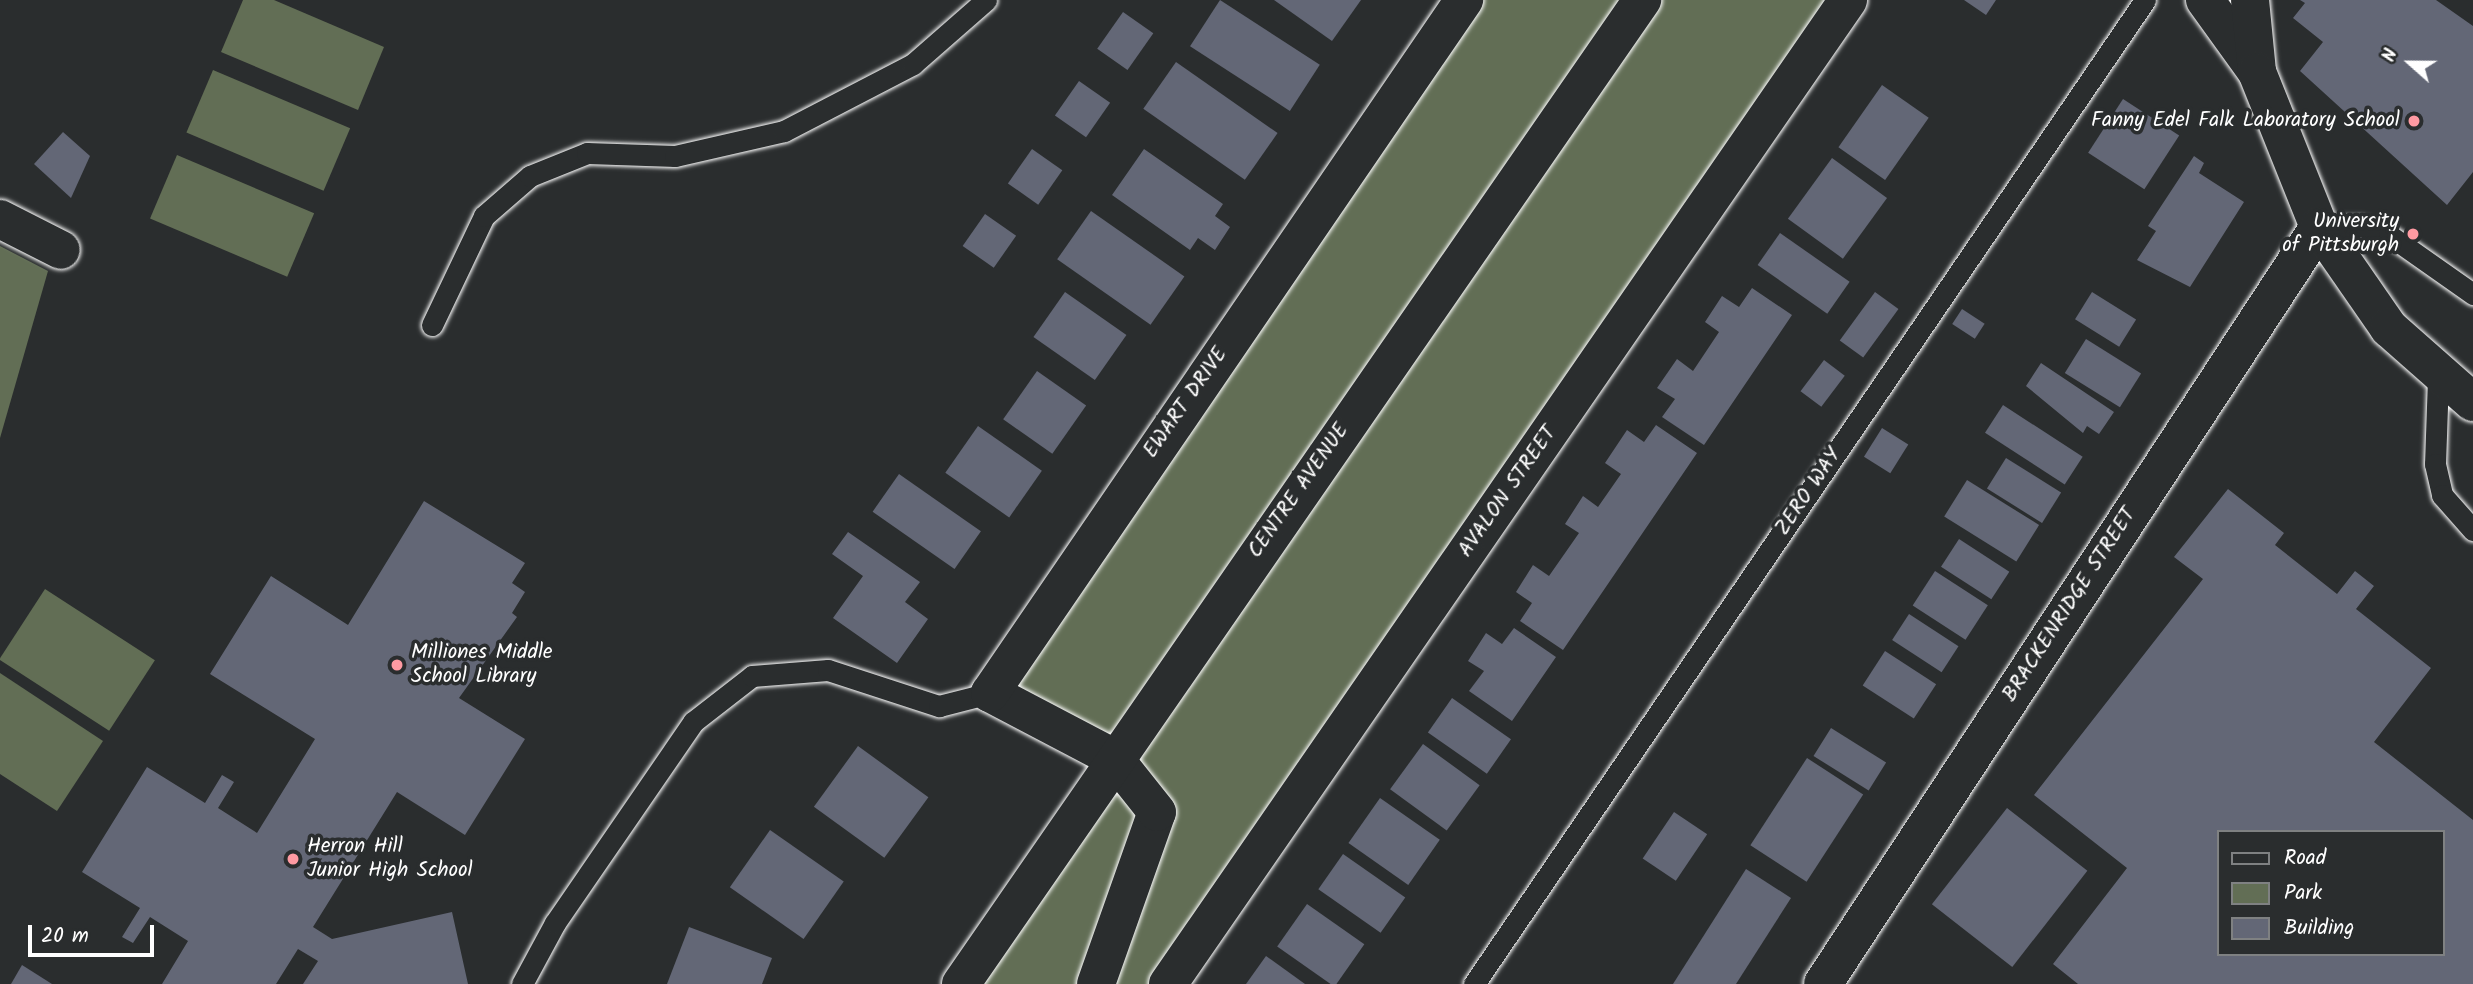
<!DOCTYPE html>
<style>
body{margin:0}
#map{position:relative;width:2473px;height:984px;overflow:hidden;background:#2a2d2e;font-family:Kalam,sans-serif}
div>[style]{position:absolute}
.green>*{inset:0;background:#626e55;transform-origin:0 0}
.building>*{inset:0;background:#636776;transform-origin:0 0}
.roads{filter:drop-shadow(0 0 2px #fff) drop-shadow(0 0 2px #fff)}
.service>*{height:21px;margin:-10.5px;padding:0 10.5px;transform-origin:10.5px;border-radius:10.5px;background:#2a2d2e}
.minor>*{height:38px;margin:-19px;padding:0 19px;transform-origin:19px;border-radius:19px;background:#2a2d2e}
.tertiary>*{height:38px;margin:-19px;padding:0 19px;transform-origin:19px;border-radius:19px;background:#2a2d2e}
.secondary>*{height:38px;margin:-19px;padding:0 19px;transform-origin:19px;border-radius:19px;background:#2a2d2e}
.dots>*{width:19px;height:19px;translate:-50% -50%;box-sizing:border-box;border:4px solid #2a2d2e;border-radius:50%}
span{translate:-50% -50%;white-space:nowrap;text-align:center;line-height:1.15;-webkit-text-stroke:7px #2a2d2e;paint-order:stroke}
.poi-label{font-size:21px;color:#fff}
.right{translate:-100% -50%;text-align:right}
.left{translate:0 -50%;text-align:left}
.street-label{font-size:21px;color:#fff}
.legend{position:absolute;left:2217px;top:830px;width:228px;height:126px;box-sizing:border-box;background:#2a2d2e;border:2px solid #7f8182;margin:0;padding:9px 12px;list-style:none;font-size:21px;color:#fff}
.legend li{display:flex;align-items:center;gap:14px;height:35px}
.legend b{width:35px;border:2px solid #7f8182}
.north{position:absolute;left:2375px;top:28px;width:70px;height:70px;-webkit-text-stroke:5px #2a2d2e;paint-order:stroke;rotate:291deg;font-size:19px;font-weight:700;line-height:28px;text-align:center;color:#fff}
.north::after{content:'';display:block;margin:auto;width:24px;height:32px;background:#fff;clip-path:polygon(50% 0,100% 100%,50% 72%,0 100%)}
.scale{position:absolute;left:28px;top:925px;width:126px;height:32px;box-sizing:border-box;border:4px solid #fff;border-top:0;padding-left:9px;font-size:21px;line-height:24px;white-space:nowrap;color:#fff;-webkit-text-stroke:5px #2a2d2e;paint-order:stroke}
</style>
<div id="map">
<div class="green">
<i style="clip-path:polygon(243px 0,274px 0,384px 47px,358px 110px,221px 52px)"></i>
<i style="clip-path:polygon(1464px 0,1848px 0,1168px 984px,961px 984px,1114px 758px,990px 693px)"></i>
<i style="left:213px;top:70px;width:149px;height:68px;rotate:23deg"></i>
<i style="left:177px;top:155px;width:149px;height:69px;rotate:23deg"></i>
<i style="clip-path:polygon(0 246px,48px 271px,0 438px)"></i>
<i style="left:45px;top:589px;width:131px;height:84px;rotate:33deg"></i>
<i style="clip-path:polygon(0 673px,103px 741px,57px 811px,0 774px)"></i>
</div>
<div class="building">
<i style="left:1220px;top:0;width:119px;height:55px;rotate:33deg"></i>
<i style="clip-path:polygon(1274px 0,1361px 0,1332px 41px)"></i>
<i style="clip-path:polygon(1964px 0,1996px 0,1986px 15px)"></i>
<i style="clip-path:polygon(2300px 0,2436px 0,2473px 26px,2473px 172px,2447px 205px,2300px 71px,2323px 42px,2293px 18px,2305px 3px)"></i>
<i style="left:1123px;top:12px;width:37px;height:45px;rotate:35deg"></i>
<i style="left:1176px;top:62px;width:124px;height:57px;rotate:35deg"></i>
<i style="left:1079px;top:81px;width:38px;height:42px;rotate:35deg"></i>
<i style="left:1882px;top:85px;width:57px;height:76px;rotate:35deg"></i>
<i style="left:2123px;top:99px;width:67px;height:64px;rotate:33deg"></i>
<i style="clip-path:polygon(63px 132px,90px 156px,71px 198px,34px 164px)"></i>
<i style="left:1032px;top:149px;width:37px;height:42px;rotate:35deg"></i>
<i style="clip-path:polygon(1144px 149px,1223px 204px,1215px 216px,1230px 227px,1215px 250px,1198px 238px,1190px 250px,1112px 195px)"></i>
<i style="clip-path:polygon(2194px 156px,2204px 163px,2199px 173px,2244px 202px,2190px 287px,2137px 260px,2156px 231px,2148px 226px)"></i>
<i style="left:1832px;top:158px;width:68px;height:75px;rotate:36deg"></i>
<i style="left:1091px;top:211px;width:114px;height:59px;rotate:35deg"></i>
<i style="left:985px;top:214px;width:38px;height:39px;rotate:35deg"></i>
<i style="left:1780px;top:233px;width:85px;height:39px;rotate:35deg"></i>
<i style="clip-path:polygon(1752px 288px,1792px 315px,1704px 445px,1662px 417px,1675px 399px,1657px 388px,1677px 359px,1693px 371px,1719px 332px,1705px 322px,1722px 296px,1739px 307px)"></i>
<i style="left:1065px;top:292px;width:75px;height:55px;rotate:35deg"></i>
<i style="left:1875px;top:292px;width:29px;height:60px;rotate:36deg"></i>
<i style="left:2092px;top:292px;width:52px;height:32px;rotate:32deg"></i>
<i style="left:1962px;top:309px;width:27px;height:18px;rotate:33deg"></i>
<i style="left:2086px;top:339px;width:65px;height:40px;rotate:32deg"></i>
<i style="left:1824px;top:360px;width:26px;height:39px;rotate:37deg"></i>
<i style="clip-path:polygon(2041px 363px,2114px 412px,2099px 434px,2087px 426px,2083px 433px,2026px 386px)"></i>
<i style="left:1037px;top:371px;width:60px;height:59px;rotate:35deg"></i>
<i style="left:2003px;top:405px;width:95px;height:33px;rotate:33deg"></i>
<i style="clip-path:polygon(1656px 425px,1697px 453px,1563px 650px,1520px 621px,1532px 603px,1516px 592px,1533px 565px,1549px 576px,1579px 533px,1565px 524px,1583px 496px,1598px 507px,1621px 474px,1605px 463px,1627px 430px,1644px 442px)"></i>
<i style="left:978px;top:426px;width:78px;height:57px;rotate:35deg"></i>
<i style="left:1882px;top:428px;width:31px;height:34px;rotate:32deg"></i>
<i style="left:2006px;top:458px;width:65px;height:36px;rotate:32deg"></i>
<i style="left:899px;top:474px;width:100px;height:46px;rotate:35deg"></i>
<i style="left:1967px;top:480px;width:85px;height:43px;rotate:32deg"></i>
<i style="clip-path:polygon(evenodd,2228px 489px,2284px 533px,2275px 545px,2337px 594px,2355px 571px,2374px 586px,2356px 609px,2431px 668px,2374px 742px,2473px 820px,2473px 984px,2078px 984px,2053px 964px,2127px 868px,2034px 795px,2203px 579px,2174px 557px,2228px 489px,2219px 832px,2443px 832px,2443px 954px,2219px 954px,2219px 832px)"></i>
<i style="clip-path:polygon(424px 501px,525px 563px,512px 583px,525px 592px,512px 613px,517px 617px,459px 698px,525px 739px,465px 835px,397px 792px,313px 927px,332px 939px,452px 912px,468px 984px,303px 984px,318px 961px,298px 949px,276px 984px,162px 984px,188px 941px,150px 917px,133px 943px,122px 937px,140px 908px,82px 872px,147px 767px,205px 803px,222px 775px,234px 782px,218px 808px,257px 833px,315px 739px,210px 674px,271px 576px,348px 625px)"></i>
<i style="clip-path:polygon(848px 532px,920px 582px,905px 602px,928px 619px,897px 663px,833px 618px,863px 576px,832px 554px)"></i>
<i style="left:1959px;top:539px;width:60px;height:33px;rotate:33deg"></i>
<i style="left:1935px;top:571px;width:63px;height:41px;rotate:33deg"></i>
<i style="left:1909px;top:614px;width:59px;height:31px;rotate:33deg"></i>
<i style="clip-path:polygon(1514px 628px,1556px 657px,1512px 721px,1469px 691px,1484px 671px,1468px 661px,1486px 633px,1502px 644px)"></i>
<i style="left:1885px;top:651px;width:61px;height:41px;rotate:33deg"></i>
<i style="left:1452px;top:698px;width:72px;height:42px;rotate:35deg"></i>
<i style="left:1831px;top:728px;width:65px;height:33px;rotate:32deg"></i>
<i style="left:1423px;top:744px;width:70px;height:56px;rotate:36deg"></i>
<i style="left:858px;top:746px;width:87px;height:75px;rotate:36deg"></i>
<i style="left:1807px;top:758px;width:67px;height:104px;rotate:33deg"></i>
<i style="left:1380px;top:798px;width:73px;height:55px;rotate:35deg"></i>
<i style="left:2007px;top:808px;width:102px;height:122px;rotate:38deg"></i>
<i style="left:1674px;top:812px;width:40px;height:56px;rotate:34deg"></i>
<i style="left:770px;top:830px;width:90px;height:70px;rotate:35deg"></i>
<i style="left:1343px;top:854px;width:76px;height:43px;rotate:35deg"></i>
<i style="clip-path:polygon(1746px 869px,1791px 898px,1736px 984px,1673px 984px)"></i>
<i style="left:1307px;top:904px;width:70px;height:52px;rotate:35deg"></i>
<i style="clip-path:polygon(689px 927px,772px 958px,762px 984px,667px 984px)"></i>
<i style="clip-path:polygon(1266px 956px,1305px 984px,1246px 984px)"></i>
<i style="clip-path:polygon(22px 965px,52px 984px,11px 984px)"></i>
</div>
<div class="roads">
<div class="service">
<i style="left:2319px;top:227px;width:41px;rotate:-1.4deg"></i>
<i style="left:2360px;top:226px;width:30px;rotate:17deg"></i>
<i style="left:2389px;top:235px;width:103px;rotate:35.1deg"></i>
<i style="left:432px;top:325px;width:121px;rotate:-64.5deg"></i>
<i style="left:484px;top:216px;width:61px;rotate:-41deg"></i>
<i style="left:530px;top:176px;width:61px;rotate:-22deg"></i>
<i style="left:587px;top:153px;width:88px;rotate:2deg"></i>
<i style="left:675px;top:156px;width:112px;rotate:-12.9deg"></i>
<i style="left:784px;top:131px;width:145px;rotate:-27.4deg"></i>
<i style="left:913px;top:64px;width:97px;rotate:-41.2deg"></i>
<i style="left:2438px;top:378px;width:86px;rotate:92deg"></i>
<i style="left:2435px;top:464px;width:32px;rotate:77deg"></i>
<i style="left:2442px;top:495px;width:47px;rotate:48.5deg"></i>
<i style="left:522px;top:984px;width:69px;rotate:-61.6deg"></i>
<i style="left:555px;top:923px;width:244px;rotate:-55.5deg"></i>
<i style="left:693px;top:722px;width:75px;rotate:-37.9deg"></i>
<i style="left:752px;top:676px;width:76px;rotate:-4.5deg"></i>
<i style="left:828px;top:670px;width:117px;rotate:18deg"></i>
<i style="left:939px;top:706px;width:53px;rotate:-14.3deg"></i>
<i style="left:1474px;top:984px;width:1191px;rotate:-55.71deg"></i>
</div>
<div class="minor">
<i style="left:2205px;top:0;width:89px;rotate:54.2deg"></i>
<i style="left:0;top:219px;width:68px;rotate:26.9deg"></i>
<i style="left:1096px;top:984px;width:182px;rotate:-70.5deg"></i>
<i style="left:1157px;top:812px;width:69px;rotate:-128.5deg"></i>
<i style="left:1114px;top:758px;width:140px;rotate:-152.3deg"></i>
<i style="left:990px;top:693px;width:840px;rotate:-55.63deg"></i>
<i style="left:1168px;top:984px;width:1196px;rotate:-55.35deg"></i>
<i style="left:1823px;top:984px;width:905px;rotate:-56.77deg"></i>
</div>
<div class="tertiary">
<i style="left:2250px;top:0;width:72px;rotate:84.4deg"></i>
<i style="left:2257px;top:72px;width:167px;rotate:68.2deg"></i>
<i style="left:2319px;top:227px;width:123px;rotate:55.3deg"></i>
<i style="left:2389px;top:328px;width:112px;rotate:41.4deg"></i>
</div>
<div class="secondary">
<i style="left:961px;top:984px;width:1197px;rotate:-55.31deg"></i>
</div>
</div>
<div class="dots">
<i style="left:2414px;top:121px;background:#ff9aa2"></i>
<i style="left:2413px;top:234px;background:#ff9aa2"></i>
<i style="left:397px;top:665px;background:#ff9aa2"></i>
<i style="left:293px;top:859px;background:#ff9aa2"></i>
</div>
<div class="poi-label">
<span class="right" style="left:2400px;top:121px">Fanny Edel Falk Laboratory School</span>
<span class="right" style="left:2399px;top:234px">University<br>of Pittsburgh</span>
<span class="left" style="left:411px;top:665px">Milliones Middle<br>School Library</span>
<span class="left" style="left:307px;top:859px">Herron Hill<br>Junior High School</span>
</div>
<div class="street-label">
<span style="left:1186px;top:403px;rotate:-55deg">EWART DRIVE</span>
<span style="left:1299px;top:491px;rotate:-55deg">CENTRE AVENUE</span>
<span style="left:1508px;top:492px;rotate:-55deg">AVALON STREET</span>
<span style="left:1809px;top:492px;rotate:-56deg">ZERO WAY</span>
<span style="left:2070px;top:605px;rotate:-57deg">BRACKENRIDGE STREET</span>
</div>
<ul class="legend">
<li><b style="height:9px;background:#2a2d2e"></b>Road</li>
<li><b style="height:19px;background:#626e55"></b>Park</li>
<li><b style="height:19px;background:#636776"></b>Building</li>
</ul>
<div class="north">N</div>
<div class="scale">20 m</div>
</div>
